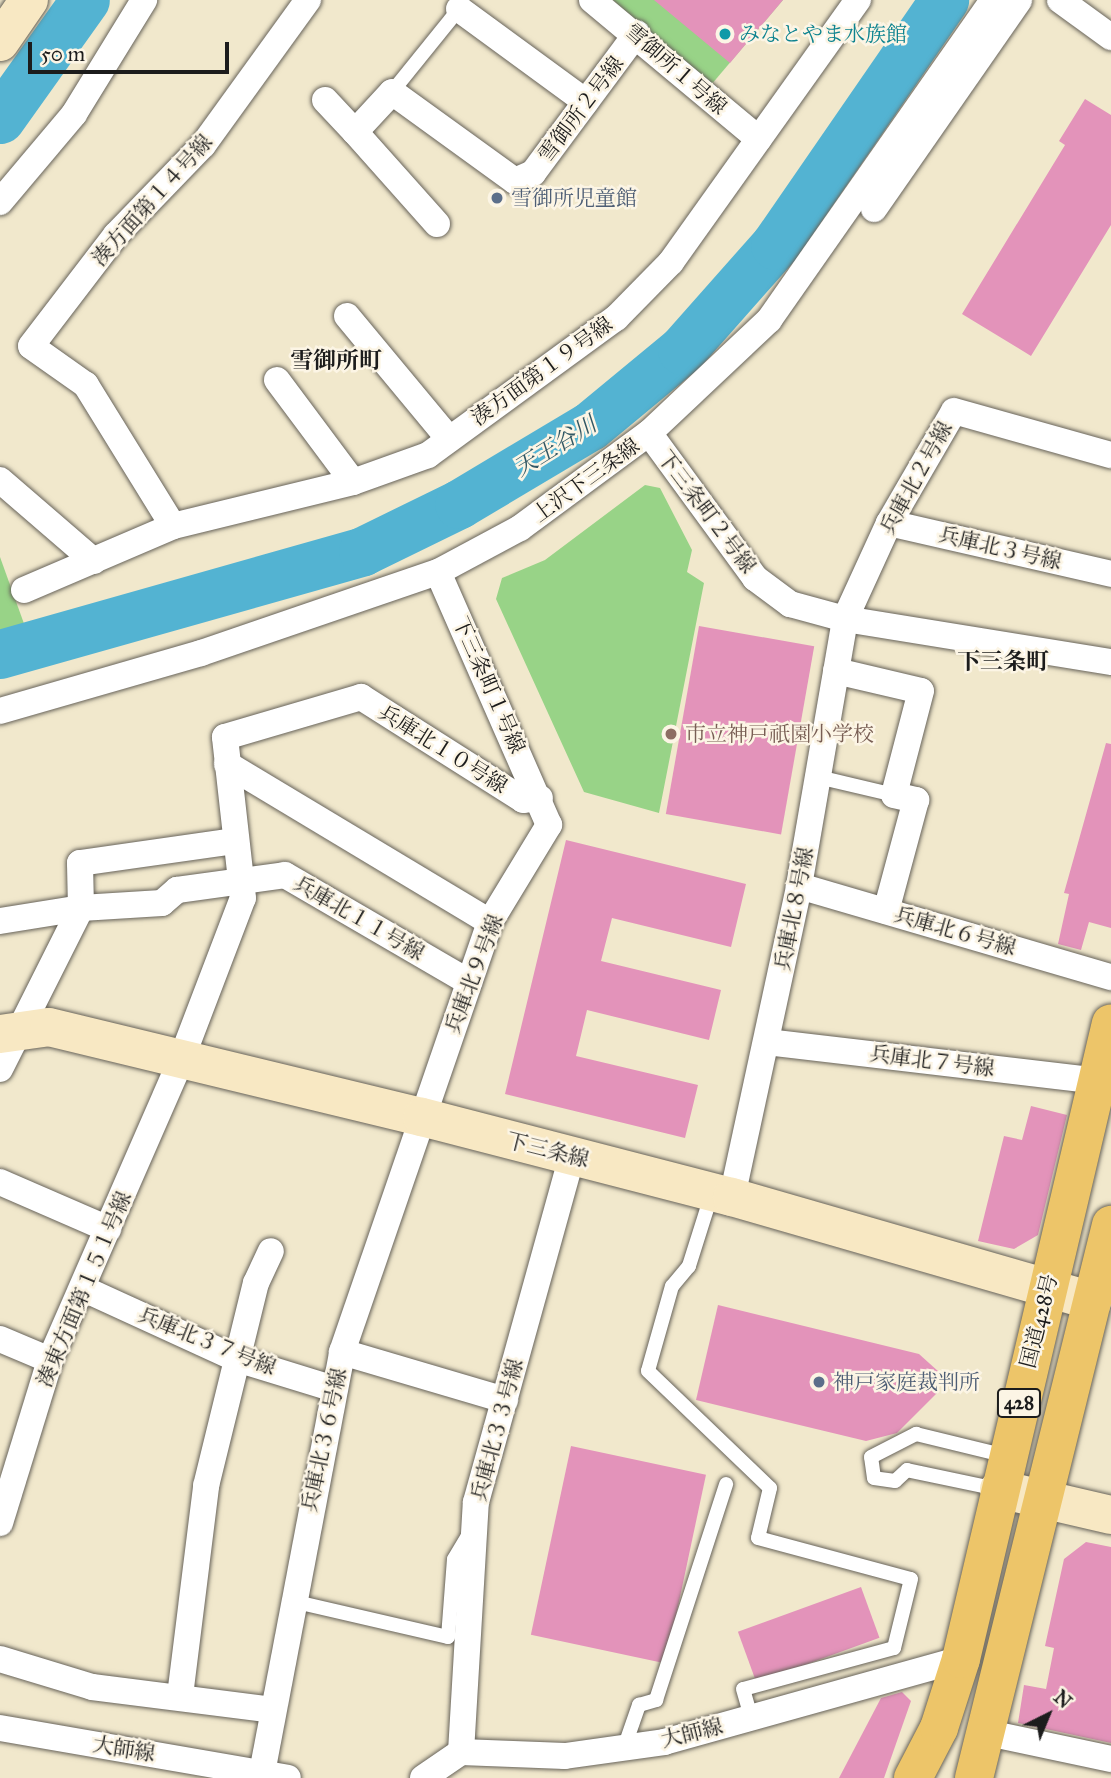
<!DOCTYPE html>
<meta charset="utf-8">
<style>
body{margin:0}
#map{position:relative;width:1111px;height:1778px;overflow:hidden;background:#f1e8cc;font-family:"IM FELL Great Primer","Noto Serif JP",serif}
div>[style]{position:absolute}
.green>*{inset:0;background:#98d387}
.river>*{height:49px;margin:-24.5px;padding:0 24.5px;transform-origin:24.5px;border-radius:24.5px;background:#53b3d2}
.building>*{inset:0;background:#e393ba;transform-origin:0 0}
.roads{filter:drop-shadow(0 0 2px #67635a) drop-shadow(0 0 2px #67635a)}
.lane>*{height:14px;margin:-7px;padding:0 7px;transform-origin:7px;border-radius:7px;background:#fff}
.street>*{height:26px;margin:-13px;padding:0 13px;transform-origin:13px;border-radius:13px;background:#fff}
.secondary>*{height:38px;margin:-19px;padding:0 19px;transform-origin:19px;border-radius:19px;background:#f8e8c3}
.highway>*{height:38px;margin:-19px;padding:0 19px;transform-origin:19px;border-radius:19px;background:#edc569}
.dots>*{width:19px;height:19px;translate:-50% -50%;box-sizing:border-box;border:4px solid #fcf5e5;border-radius:50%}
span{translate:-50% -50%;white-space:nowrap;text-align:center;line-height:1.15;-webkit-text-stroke:5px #fcf5e5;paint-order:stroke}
.shield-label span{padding:2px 5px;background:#fcf5e5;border:2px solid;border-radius:5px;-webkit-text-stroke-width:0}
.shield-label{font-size:19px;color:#1c1c1c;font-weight:700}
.culture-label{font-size:21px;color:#0d838f}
.left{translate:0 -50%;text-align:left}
.street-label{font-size:21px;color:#1c1c1c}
.service-label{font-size:21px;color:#4e5e75}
.education-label{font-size:21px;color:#785e54}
.neighbourhood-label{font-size:23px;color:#1c1c1c;font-weight:700}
.water-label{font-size:23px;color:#325865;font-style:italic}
.north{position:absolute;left:1013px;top:1680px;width:70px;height:70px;-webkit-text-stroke:5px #fcf5e5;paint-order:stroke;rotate:43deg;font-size:19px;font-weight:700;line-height:28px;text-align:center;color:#1c1c1c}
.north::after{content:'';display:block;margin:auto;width:24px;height:32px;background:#1c1c1c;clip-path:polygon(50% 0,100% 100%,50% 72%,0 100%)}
.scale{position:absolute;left:28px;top:42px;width:201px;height:32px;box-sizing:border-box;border:4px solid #1c1c1c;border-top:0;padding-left:9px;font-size:21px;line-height:24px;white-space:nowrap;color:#1c1c1c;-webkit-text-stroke:5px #fcf5e5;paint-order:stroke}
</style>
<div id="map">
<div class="green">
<i style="clip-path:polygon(613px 0,783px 0,711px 85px)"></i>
<i style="clip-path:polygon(645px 485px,660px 488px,692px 550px,687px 572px,704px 583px,659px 813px,584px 792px,496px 599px,502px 578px,545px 560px)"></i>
<i style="clip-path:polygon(0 557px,27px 632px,0 640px)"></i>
</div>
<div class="river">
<i style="left:0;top:119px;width:146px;rotate:-54.5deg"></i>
<i style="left:0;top:654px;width:377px;rotate:-15.8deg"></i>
<i style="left:363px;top:551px;width:107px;rotate:-26.1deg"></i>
<i style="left:459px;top:504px;width:152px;rotate:-30.8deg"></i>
<i style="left:590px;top:426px;width:119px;rotate:-39.6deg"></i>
<i style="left:682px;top:350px;width:140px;rotate:-48.5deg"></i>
<i style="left:775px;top:245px;width:298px;rotate:-55.4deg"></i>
</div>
<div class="building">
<i style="clip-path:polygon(654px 0,783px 0,730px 63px)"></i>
<i style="clip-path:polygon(1085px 99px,1111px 115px,1111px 225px,1031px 356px,962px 314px,1065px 145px,1059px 141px)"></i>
<i style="left:699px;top:626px;width:117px;height:191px;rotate:10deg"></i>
<i style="clip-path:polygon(1106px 743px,1111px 744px,1111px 928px,1089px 922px,1081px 950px,1058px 944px,1069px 894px,1064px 893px)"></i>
<i style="clip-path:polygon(566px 840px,746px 884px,731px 947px,612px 918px,601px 961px,721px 990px,709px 1040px,587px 1010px,576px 1056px,698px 1085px,685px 1138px,505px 1094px)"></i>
<i style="clip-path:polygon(1031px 1106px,1067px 1115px,1038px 1235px,1014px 1249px,978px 1241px,1004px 1136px,1022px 1140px)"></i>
<i style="clip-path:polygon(718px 1305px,919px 1354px,939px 1372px,937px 1393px,897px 1433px,866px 1441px,696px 1400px)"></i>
<i style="left:571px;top:1446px;width:138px;height:193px;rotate:12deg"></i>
<i style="clip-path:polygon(1086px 1542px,1111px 1547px,1111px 1743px,1018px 1723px,1024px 1685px,1046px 1689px,1054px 1648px,1045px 1646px,1064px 1559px)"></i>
<i style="left:861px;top:1587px;width:54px;height:131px;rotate:70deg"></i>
<i style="clip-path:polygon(902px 1692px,911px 1701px,884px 1778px,839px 1778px,881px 1698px)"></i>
</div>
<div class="roads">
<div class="lane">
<i style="left:392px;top:92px;width:113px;rotate:-51.1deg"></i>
<i style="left:818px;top:777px;width:78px;rotate:13.3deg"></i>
<i style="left:712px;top:1193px;width:77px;rotate:107.5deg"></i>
<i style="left:689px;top:1266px;width:26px;rotate:130deg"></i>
<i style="left:672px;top:1286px;width:88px;rotate:105.8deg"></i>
<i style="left:648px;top:1371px;width:169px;rotate:43.8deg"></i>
<i style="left:770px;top:1488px;width:51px;rotate:103.5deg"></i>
<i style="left:758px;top:1538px;width:158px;rotate:15deg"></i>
<i style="left:911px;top:1579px;width:71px;rotate:103.8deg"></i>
<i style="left:894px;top:1648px;width:156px;rotate:164.8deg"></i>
<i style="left:743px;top:1689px;width:29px;rotate:74deg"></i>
<i style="left:997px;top:1489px;width:92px;rotate:-168.1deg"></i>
<i style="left:907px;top:1470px;width:16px;rotate:137deg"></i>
<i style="left:895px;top:1481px;width:21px;rotate:-172deg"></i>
<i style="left:874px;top:1478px;width:21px;rotate:-98deg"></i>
<i style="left:871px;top:1457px;width:51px;rotate:-27.1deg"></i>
<i style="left:916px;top:1434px;width:93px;rotate:13.7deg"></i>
<i style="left:292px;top:1601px;width:160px;rotate:13deg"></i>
<i style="left:448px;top:1637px;width:78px;rotate:-85.6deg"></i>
<i style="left:454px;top:1559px;width:27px;rotate:-59deg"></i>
<i style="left:624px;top:1748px;width:46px;rotate:-70.8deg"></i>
<i style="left:639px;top:1705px;width:18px;rotate:-16deg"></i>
<i style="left:656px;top:1700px;width:227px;rotate:-72deg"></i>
</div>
<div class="street">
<i style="left:592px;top:0;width:217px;rotate:39.8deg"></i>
<i style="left:1060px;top:0;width:63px;rotate:36deg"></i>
<i style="left:459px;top:9px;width:157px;rotate:36.2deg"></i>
<i style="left:325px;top:100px;width:44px;rotate:46.8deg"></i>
<i style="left:0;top:202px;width:115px;rotate:-49.9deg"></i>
<i style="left:74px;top:114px;width:134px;rotate:-58.4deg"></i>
<i style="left:874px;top:209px;width:254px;rotate:-55.2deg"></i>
<i style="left:437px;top:224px;width:123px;rotate:-131.7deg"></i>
<i style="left:355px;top:132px;width:54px;rotate:-47.2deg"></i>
<i style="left:392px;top:92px;width:152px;rotate:35.9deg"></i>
<i style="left:515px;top:181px;width:20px;rotate:-24deg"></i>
<i style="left:533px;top:173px;width:174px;rotate:-53.4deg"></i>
<i style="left:347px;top:316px;width:160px;rotate:50.3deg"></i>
<i style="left:277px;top:380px;width:127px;rotate:53.3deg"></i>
<i style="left:649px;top:433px;width:180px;rotate:53.8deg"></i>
<i style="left:755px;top:578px;width:44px;rotate:36.6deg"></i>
<i style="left:790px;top:604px;width:57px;rotate:15.3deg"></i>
<i style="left:845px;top:619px;width:269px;rotate:9.2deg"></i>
<i style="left:0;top:480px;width:124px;rotate:40.8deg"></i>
<i style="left:889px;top:523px;width:228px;rotate:12.9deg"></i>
<i style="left:173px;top:526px;width:166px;rotate:-121.7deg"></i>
<i style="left:86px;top:385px;width:67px;rotate:-144.7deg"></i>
<i style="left:31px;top:346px;width:140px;rotate:-52.6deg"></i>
<i style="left:116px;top:235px;width:125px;rotate:-46deg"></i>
<i style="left:203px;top:145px;width:179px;rotate:-54.1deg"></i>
<i style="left:24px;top:590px;width:162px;rotate:-23.2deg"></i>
<i style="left:173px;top:526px;width:185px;rotate:-13.7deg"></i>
<i style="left:353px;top:482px;width:80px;rotate:-19.8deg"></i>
<i style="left:428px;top:455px;width:233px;rotate:-36.1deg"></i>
<i style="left:616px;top:318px;width:78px;rotate:-45.5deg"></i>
<i style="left:671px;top:262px;width:322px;rotate:-54.5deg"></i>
<i style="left:836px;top:671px;width:87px;rotate:13.2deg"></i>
<i style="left:921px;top:691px;width:107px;rotate:104.6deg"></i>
<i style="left:894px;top:795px;width:23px;rotate:13deg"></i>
<i style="left:916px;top:800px;width:115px;rotate:105.1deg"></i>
<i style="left:0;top:711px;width:209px;rotate:-16.1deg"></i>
<i style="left:201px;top:653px;width:250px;rotate:-18.9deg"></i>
<i style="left:438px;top:572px;width:93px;rotate:-28.2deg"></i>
<i style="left:520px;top:528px;width:160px;rotate:-36.4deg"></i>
<i style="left:649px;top:433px;width:165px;rotate:-43.3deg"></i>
<i style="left:769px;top:320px;width:391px;rotate:-55deg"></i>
<i style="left:227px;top:764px;width:307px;rotate:31deg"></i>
<i style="left:799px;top:886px;width:325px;rotate:16.3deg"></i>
<i style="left:0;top:921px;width:82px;rotate:-9.1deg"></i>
<i style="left:81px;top:908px;width:45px;rotate:-91.3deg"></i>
<i style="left:80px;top:863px;width:157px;rotate:-8.1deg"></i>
<i style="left:767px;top:1042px;width:332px;rotate:6.7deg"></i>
<i style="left:0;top:1069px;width:180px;rotate:-63.3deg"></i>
<i style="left:81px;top:908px;width:81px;rotate:-3.5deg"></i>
<i style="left:162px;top:903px;width:20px;rotate:-41deg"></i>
<i style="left:177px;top:890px;width:109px;rotate:-7.9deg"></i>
<i style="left:285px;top:875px;width:213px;rotate:30.2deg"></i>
<i style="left:0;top:1182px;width:118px;rotate:23.5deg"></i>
<i style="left:732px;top:1197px;width:318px;rotate:-77.8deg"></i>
<i style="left:799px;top:886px;width:271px;rotate:-80.2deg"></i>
<i style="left:845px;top:619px;width:106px;rotate:-65.4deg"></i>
<i style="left:889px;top:523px;width:129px;rotate:-59.9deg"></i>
<i style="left:954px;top:411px;width:163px;rotate:15.7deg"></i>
<i style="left:84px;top:1289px;width:168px;rotate:24.6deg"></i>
<i style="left:237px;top:1359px;width:98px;rotate:17.1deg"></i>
<i style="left:0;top:1339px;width:54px;rotate:22.8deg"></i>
<i style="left:342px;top:1352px;width:170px;rotate:16.4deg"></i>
<i style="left:0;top:1523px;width:170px;rotate:-72.9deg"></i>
<i style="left:50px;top:1360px;width:327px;rotate:-66.4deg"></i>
<i style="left:181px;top:1060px;width:173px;rotate:-69.1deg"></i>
<i style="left:243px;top:898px;width:162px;rotate:-96.4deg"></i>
<i style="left:225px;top:737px;width:142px;rotate:-16.4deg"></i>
<i style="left:361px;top:697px;width:192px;rotate:32.4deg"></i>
<i style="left:523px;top:800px;width:17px;rotate:-7deg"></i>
<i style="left:0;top:1659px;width:96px;rotate:16.9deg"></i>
<i style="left:92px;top:1687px;width:182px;rotate:7.2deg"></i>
<i style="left:180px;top:1696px;width:212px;rotate:-82.9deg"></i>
<i style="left:206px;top:1486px;width:209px;rotate:-76.2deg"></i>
<i style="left:256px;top:1283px;width:35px;rotate:-65deg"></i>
<i style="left:0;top:1728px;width:292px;rotate:9.8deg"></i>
<i style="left:988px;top:1733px;width:126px;rotate:11.9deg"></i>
<i style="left:461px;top:1752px;width:250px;rotate:-86.6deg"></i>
<i style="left:476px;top:1502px;width:358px;rotate:-74.5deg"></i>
<i style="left:261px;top:1778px;width:434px;rotate:-79.2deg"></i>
<i style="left:342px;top:1352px;width:455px;rotate:-71deg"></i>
<i style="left:490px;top:922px;width:114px;rotate:-58.7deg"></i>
<i style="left:549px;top:825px;width:276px;rotate:-113.7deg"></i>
<i style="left:423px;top:1778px;width:46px;rotate:-34.4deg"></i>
<i style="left:461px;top:1752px;width:104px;rotate:2.2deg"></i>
<i style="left:565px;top:1756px;width:100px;rotate:-8deg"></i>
<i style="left:664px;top:1742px;width:308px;rotate:-15.6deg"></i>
</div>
<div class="secondary">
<i style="left:0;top:42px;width:51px;rotate:-55.4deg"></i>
<i style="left:0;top:1034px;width:49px;rotate:-8.1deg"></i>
<i style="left:49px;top:1027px;width:384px;rotate:13.6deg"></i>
<i style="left:422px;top:1117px;width:320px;rotate:14.5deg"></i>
<i style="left:732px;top:1197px;width:375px;rotate:16.1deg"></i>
<i style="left:999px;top:1489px;width:115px;rotate:13.1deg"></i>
</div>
<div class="highway">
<i style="left:913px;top:1778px;width:56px;rotate:-62.5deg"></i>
<i style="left:939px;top:1728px;width:72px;rotate:-72.3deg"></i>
<i style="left:961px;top:1659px;width:653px;rotate:-76.73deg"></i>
<i style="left:974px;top:1778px;width:570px;rotate:-76.09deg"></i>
</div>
</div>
<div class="dots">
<i style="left:725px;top:34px;background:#0f9aa8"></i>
<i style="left:497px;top:198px;background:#5c6f8a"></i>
<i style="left:671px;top:734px;background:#8d6e63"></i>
<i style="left:819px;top:1382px;background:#5c6f8a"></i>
</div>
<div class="shield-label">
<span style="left:1019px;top:1403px">428</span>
</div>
<div class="culture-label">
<span class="left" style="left:739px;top:34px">みなとやま水族館</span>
</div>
<div class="street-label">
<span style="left:676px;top:69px;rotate:41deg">雪御所１号線</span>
<span style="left:581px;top:109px;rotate:-53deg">雪御所２号線</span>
<span style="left:152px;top:200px;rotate:-48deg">湊方面第１４号線</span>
<span style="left:542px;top:371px;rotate:-36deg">湊方面第１９号線</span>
<span style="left:916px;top:478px;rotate:-61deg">兵庫北２号線</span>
<span style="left:586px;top:480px;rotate:-36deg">上沢下三条線</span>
<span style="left:707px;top:512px;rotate:53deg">下三条町２号線</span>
<span style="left:1000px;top:548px;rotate:13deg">兵庫北３号線</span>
<span style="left:489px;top:685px;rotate:66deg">下三条町１号線</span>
<span style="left:443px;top:749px;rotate:32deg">兵庫北１０号線</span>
<span style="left:794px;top:909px;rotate:-79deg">兵庫北８号線</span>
<span style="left:359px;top:918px;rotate:30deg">兵庫北１１号線</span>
<span style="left:955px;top:931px;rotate:16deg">兵庫北６号線</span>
<span style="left:474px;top:974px;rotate:-69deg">兵庫北９号線</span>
<span style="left:932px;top:1061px;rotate:7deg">兵庫北７号線</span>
<span style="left:548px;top:1150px;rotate:14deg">下三条線</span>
<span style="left:84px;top:1289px;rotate:-67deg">湊東方面第１５１号線</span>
<span style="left:1039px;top:1321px;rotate:-76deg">国道428号</span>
<span style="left:207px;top:1341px;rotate:22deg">兵庫北３７号線</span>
<span style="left:497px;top:1430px;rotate:-75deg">兵庫北３３号線</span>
<span style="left:324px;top:1440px;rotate:-78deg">兵庫北３６号線</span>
<span style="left:692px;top:1733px;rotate:-14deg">大師線</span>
<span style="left:124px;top:1749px;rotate:9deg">大師線</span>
</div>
<div class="service-label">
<span class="left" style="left:511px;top:198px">雪御所児童館</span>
<span class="left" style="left:833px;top:1382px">神戸家庭裁判所</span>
</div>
<div class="education-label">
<span class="left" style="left:685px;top:734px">市立神戸祇園小学校</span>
</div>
<div class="neighbourhood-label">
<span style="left:336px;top:360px">雪御所町</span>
<span style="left:1003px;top:661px">下三条町</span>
</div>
<div class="water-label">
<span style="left:555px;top:446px;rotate:-32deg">天王谷川</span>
</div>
<div class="north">N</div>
<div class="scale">50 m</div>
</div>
